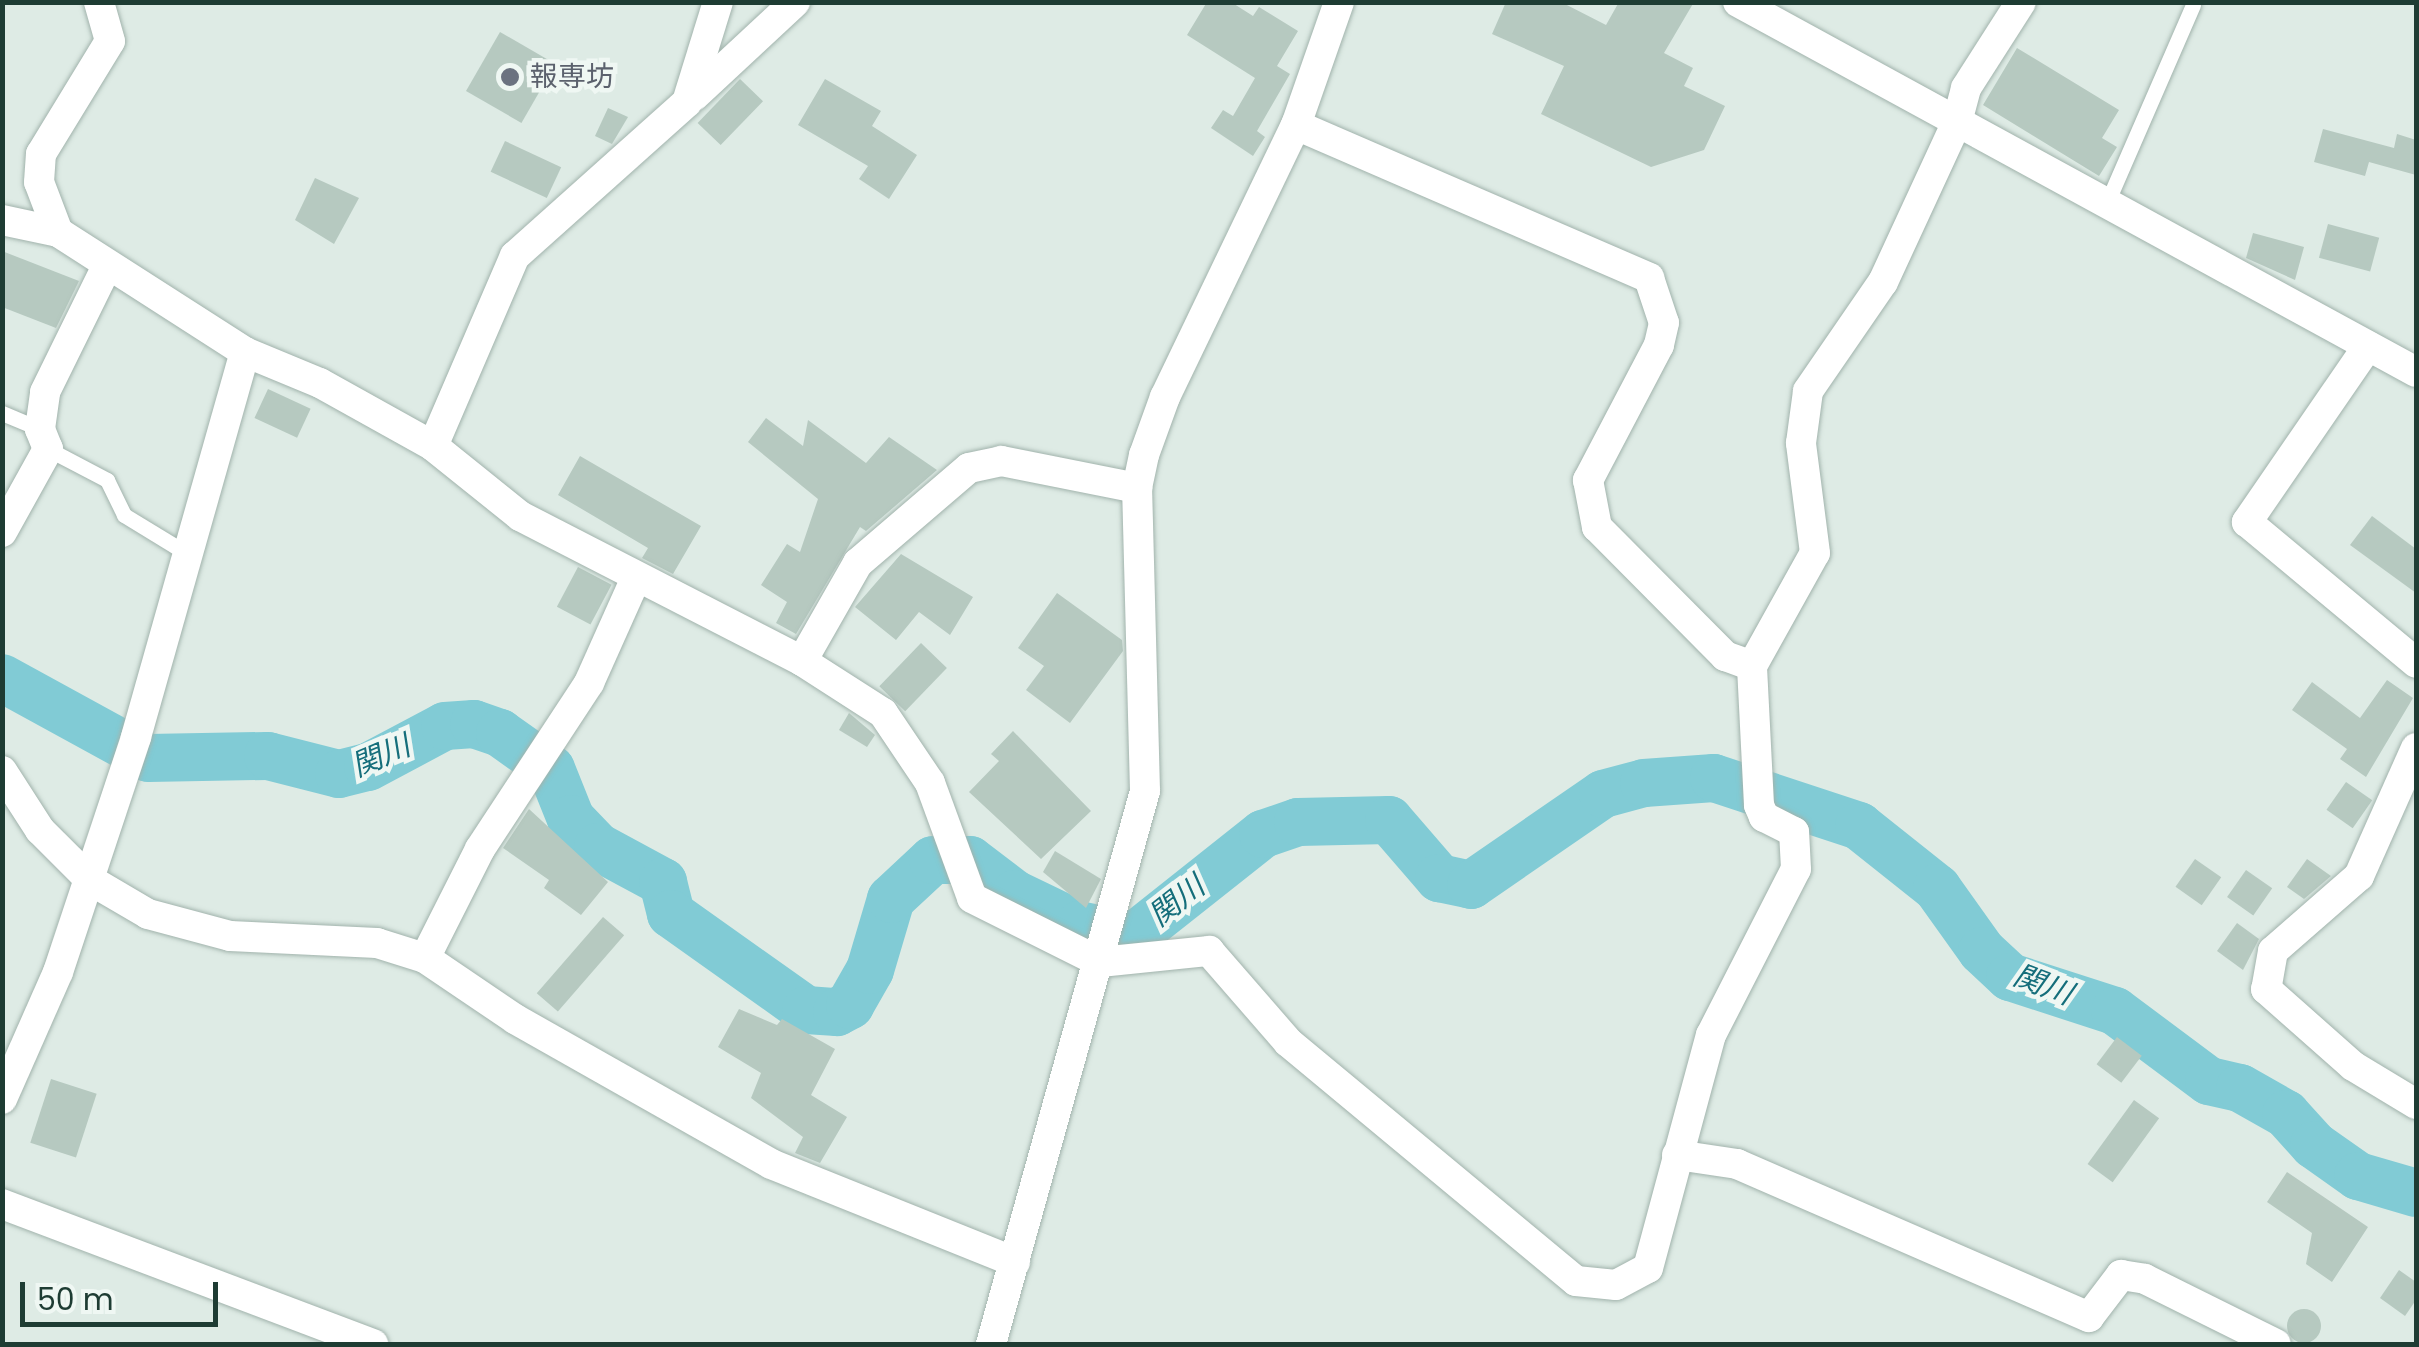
<!DOCTYPE html>
<meta charset="utf-8">
<style>
body{margin:0}
#map{position:relative;width:2419px;height:1347px;overflow:hidden;background:#deebe5;font-family:Poppins,"Noto Sans JP",sans-serif}
div>[style]{position:absolute}
.river>*{height:48px;margin:-24px;padding:0 24px;transform-origin:24px;border-radius:24px;background:#81cbd5}
.building>*{inset:0;background:#b6c9c0;transform-origin:0 0}
.round{border-radius:50%}
.roads{filter:drop-shadow(0 0 2px #a1b3ac) drop-shadow(0 0 2px #a1b3ac)}
.service>*{height:15px;margin:-7.5px;padding:0 7.5px;transform-origin:7.5px;border-radius:7.5px;background:#fff}
.minor>*{height:30px;margin:-15px;padding:0 15px;transform-origin:15px;border-radius:15px;background:#fff}
.tertiary>*{height:30px;margin:-15px;padding:0 15px;transform-origin:15px;border-radius:15px;background:#fff}
.dots>*{width:28px;height:28px;translate:-50% -50%;box-sizing:border-box;border:5px solid #eff7f3;border-radius:50%}
span{translate:-50% -50%;white-space:nowrap;text-align:center;line-height:1.15;-webkit-text-stroke:9px #eff7f3;paint-order:stroke}
.worship-label{font-size:28px;color:#5b616d}
.left{translate:0 -50%;text-align:left}
.water-label{font-size:30px;color:#156e7b;font-style:italic}
.frame{position:absolute;inset:0;border:5px solid #1e3c33;pointer-events:none}
.scale{position:absolute;left:20px;top:1282px;width:198px;height:45px;box-sizing:border-box;border:5px solid #1e3c33;border-top:0;padding-left:12px;font-size:30px;line-height:35px;white-space:nowrap;color:#1e3c33;-webkit-text-stroke:8px #eff7f3;paint-order:stroke}
</style>
<div id="map">
<div class="river">
<i style="left:2px;top:678px;width:166px;rotate:28.7deg"></i>
<i style="left:148px;top:758px;width:120px;rotate:-1deg"></i>
<i style="left:268px;top:756px;width:73px;rotate:14.2deg"></i>
<i style="left:339px;top:774px;width:30px;rotate:-14deg"></i>
<i style="left:368px;top:767px;width:87px;rotate:-28deg"></i>
<i style="left:445px;top:726px;width:29px;rotate:-4deg"></i>
<i style="left:474px;top:724px;width:28px;rotate:19deg"></i>
<i style="left:500px;top:733px;width:62px;rotate:35.2deg"></i>
<i style="left:551px;top:769px;width:54px;rotate:68.2deg"></i>
<i style="left:571px;top:819px;width:39px;rotate:46deg"></i>
<i style="left:598px;top:847px;width:74px;rotate:28.3deg"></i>
<i style="left:663px;top:882px;width:33px;rotate:76deg"></i>
<i style="left:671px;top:914px;width:166px;rotate:35.4deg"></i>
<i style="left:806px;top:1010px;width:31px;rotate:4deg"></i>
<i style="left:837px;top:1012px;width:15px;rotate:-28deg"></i>
<i style="left:850px;top:1005px;width:40px;rotate:-60.3deg"></i>
<i style="left:870px;top:970px;width:74px;rotate:-73.5deg"></i>
<i style="left:891px;top:899px;width:57px;rotate:-42.9deg"></i>
<i style="left:933px;top:860px;width:37px"></i>
<i style="left:970px;top:860px;width:56px;rotate:37.1deg"></i>
<i style="left:1015px;top:894px;width:71px;rotate:25.8deg"></i>
<i style="left:1079px;top:925px;width:55px;rotate:12.5deg"></i>
<i style="left:1133px;top:937px;width:166px;rotate:-38.4deg"></i>
<i style="left:1263px;top:834px;width:37px;rotate:-19deg"></i>
<i style="left:1298px;top:822px;width:91px;rotate:-1.3deg"></i>
<i style="left:1389px;top:820px;width:77px;rotate:49.2deg"></i>
<i style="left:1439px;top:878px;width:33px;rotate:12deg"></i>
<i style="left:1471px;top:885px;width:160px;rotate:-34.6deg"></i>
<i style="left:1603px;top:794px;width:42px;rotate:-15deg"></i>
<i style="left:1644px;top:783px;width:70px;rotate:-4.1deg"></i>
<i style="left:1714px;top:778px;width:153px;rotate:18.3deg"></i>
<i style="left:1859px;top:826px;width:100px;rotate:38.5deg"></i>
<i style="left:1937px;top:888px;width:77px;rotate:54.5deg"></i>
<i style="left:1982px;top:951px;width:38px;rotate:43deg"></i>
<i style="left:2010px;top:977px;width:110px;rotate:17.9deg"></i>
<i style="left:2115px;top:1011px;width:117px;rotate:36.7deg"></i>
<i style="left:2209px;top:1081px;width:32px;rotate:13deg"></i>
<i style="left:2240px;top:1088px;width:53px;rotate:29.5deg"></i>
<i style="left:2286px;top:1114px;width:42px;rotate:47.9deg"></i>
<i style="left:2314px;top:1145px;width:54px;rotate:35.2deg"></i>
<i style="left:2358px;top:1176px;width:60px;rotate:16.3deg"></i>
</div>
<div class="building">
<i style="clip-path:polygon(1207px 2px,1231px 2px,1253px 16px,1259px 7px,1298px 31px,1277px 66px,1290px 74px,1257px 131px,1265px 137px,1253px 156px,1211px 128px,1223px 110px,1233px 116px,1255px 78px,1187px 35px)"></i>
<i style="clip-path:polygon(1506px 2px,1561px 2px,1606px 25px,1619px 2px,1694px 2px,1664px 53px,1693px 68px,1684px 86px,1725px 106px,1704px 150px,1651px 167px,1541px 114px,1564px 66px,1492px 34px)"></i>
<i style="left:500px;top:32px;width:64px;height:68px;rotate:30deg"></i>
<i style="clip-path:polygon(2017px 48px,2119px 110px,2102px 138px,2117px 147px,2099px 176px,1983px 105px)"></i>
<i style="left:740px;top:79px;width:32px;height:61px;rotate:44deg"></i>
<i style="clip-path:polygon(825px 79px,881px 111px,872px 126px,917px 155px,889px 199px,859px 179px,868px 166px,798px 125px)"></i>
<i style="clip-path:polygon(608px 108px,628px 117px,612px 144px,595px 136px)"></i>
<i style="clip-path:polygon(2323px 129px,2394px 148px,2397px 134px,2416px 140px,2416px 175px,2369px 162px,2365px 176px,2314px 162px)"></i>
<i style="left:505px;top:141px;width:62px;height:34px;rotate:25deg"></i>
<i style="clip-path:polygon(315px 178px,359px 198px,334px 244px,295px 220px)"></i>
<i style="left:2328px;top:224px;width:53px;height:35px;rotate:15deg"></i>
<i style="clip-path:polygon(2253px 233px,2304px 247px,2295px 280px,2246px 258px)"></i>
<i style="clip-path:polygon(2px 251px,79px 281px,56px 328px,2px 307px)"></i>
<i style="left:268px;top:389px;width:47px;height:32px;rotate:25deg"></i>
<i style="clip-path:polygon(766px 418px,803px 446px,808px 420px,866px 463px,889px 437px,937px 470px,866px 531px,860px 527px,796px 634px,776px 623px,787px 602px,761px 585px,787px 544px,800px 552px,818px 499px,748px 442px)"></i>
<i style="clip-path:polygon(580px 456px,701px 526px,673px 574px,642px 558px,648px 548px,558px 495px)"></i>
<i style="clip-path:polygon(2372px 516px,2416px 549px,2416px 593px,2350px 545px)"></i>
<i style="clip-path:polygon(901px 554px,973px 597px,950px 635px,919px 612px,896px 640px,855px 607px)"></i>
<i style="left:578px;top:567px;width:38px;height:45px;rotate:28deg"></i>
<i style="clip-path:polygon(1057px 593px,1122px 640px,1123px 651px,1070px 723px,1026px 690px,1044px 666px,1018px 648px)"></i>
<i style="left:921px;top:643px;width:36px;height:60px;rotate:44deg"></i>
<i style="clip-path:polygon(2387px 680px,2413px 698px,2366px 777px,2340px 759px,2347px 749px,2292px 710px,2312px 682px,2360px 718px)"></i>
<i style="clip-path:polygon(849px 713px,875px 735px,867px 747px,839px 730px)"></i>
<i style="clip-path:polygon(1013px 731px,1091px 811px,1041px 859px,969px 792px,999px 761px,991px 754px)"></i>
<i style="left:2346px;top:782px;width:32px;height:34px;rotate:35deg"></i>
<i style="clip-path:polygon(529px 809px,608px 882px,581px 915px,544px 888px,549px 880px,503px 848px)"></i>
<i style="clip-path:polygon(1055px 851px,1101px 879px,1086px 908px,1043px 872px)"></i>
<i style="left:2195px;top:859px;width:32px;height:34px;rotate:35deg"></i>
<i style="clip-path:polygon(2307px 859px,2331px 876px,2304px 899px,2287px 887px)"></i>
<i style="left:2246px;top:870px;width:32px;height:33px;rotate:35deg"></i>
<i style="left:603px;top:917px;width:28px;height:101px;rotate:41deg"></i>
<i style="clip-path:polygon(2237px 923px,2259px 939px,2243px 970px,2217px 951px)"></i>
<i style="clip-path:polygon(739px 1009px,777px 1025px,782px 1019px,835px 1049px,811px 1095px,847px 1117px,820px 1163px,795px 1153px,803px 1137px,751px 1098px,761px 1073px,718px 1047px)"></i>
<i style="left:2117px;top:1037px;width:31px;height:34px;rotate:37deg"></i>
<i style="left:51px;top:1079px;width:48px;height:67px;rotate:18deg"></i>
<i style="left:2134px;top:1100px;width:31px;height:79px;rotate:36deg"></i>
<i style="clip-path:polygon(2287px 1172px,2368px 1227px,2332px 1282px,2306px 1264px,2312px 1233px,2267px 1202px)"></i>
<i style="clip-path:polygon(2399px 1270px,2416px 1282px,2416px 1300px,2405px 1316px,2380px 1298px)"></i>
<i class="round" style="left:2287px;top:1309px;width:34px;height:34px"></i>
</div>
<div class="roads">
<div class="service">
<i style="left:2106px;top:205px;width:218px;rotate:-66.5deg"></i>
<i style="left:2px;top:413px;width:41px;rotate:22.8deg"></i>
<i style="left:48px;top:449px;width:67px;rotate:27.7deg"></i>
<i style="left:107px;top:480px;width:39px;rotate:64deg"></i>
<i style="left:124px;top:515px;width:75px;rotate:31.4deg"></i>
</div>
<div class="minor">
<i style="left:1738px;top:2px;width:772px;rotate:28.62deg"></i>
<i style="left:694px;top:96px;width:138px;rotate:-42.9deg"></i>
<i style="left:1296px;top:125px;width:385px;rotate:23.4deg"></i>
<i style="left:1649px;top:278px;width:47px;rotate:71.6deg"></i>
<i style="left:1664px;top:323px;width:23px;rotate:103deg"></i>
<i style="left:1659px;top:345px;width:153px;rotate:117.7deg"></i>
<i style="left:1588px;top:480px;width:48px;rotate:79.2deg"></i>
<i style="left:1597px;top:527px;width:182px;rotate:45.2deg"></i>
<i style="left:1725px;top:656px;width:29px;rotate:20deg"></i>
<i style="left:2px;top:220px;width:57px;rotate:12.1deg"></i>
<i style="left:58px;top:232px;width:222px;rotate:32.7deg"></i>
<i style="left:245px;top:352px;width:81px;rotate:22.5deg"></i>
<i style="left:320px;top:383px;width:129px;rotate:29.1deg"></i>
<i style="left:433px;top:446px;width:112px;rotate:38.8deg"></i>
<i style="left:520px;top:516px;width:317px;rotate:27.2deg"></i>
<i style="left:802px;top:661px;width:96px;rotate:32.7deg"></i>
<i style="left:883px;top:713px;width:84px;rotate:56.1deg"></i>
<i style="left:930px;top:783px;width:122px;rotate:69.9deg"></i>
<i style="left:972px;top:898px;width:143px;rotate:26.6deg"></i>
<i style="left:1100px;top:962px;width:110px;rotate:-5.8deg"></i>
<i style="left:1209px;top:951px;width:121px;rotate:49deg"></i>
<i style="left:1288px;top:1042px;width:374px;rotate:39.7deg"></i>
<i style="left:1576px;top:1281px;width:40px;rotate:5.7deg"></i>
<i style="left:1616px;top:1285px;width:36px;rotate:-28deg"></i>
<i style="left:1648px;top:1268px;width:241px;rotate:-74.9deg"></i>
<i style="left:1711px;top:1035px;width:186px;rotate:-62.9deg"></i>
<i style="left:1796px;top:869px;width:37px;rotate:-93deg"></i>
<i style="left:1794px;top:832px;width:34px;rotate:-153deg"></i>
<i style="left:1764px;top:817px;width:13px;rotate:-113deg"></i>
<i style="left:1759px;top:805px;width:139px;rotate:-92.9deg"></i>
<i style="left:1752px;top:666px;width:129px;rotate:-60.9deg"></i>
<i style="left:1815px;top:553px;width:111px;rotate:-97.3deg"></i>
<i style="left:1801px;top:443px;width:52px;rotate:-82.3deg"></i>
<i style="left:1808px;top:391px;width:132px;rotate:-55.5deg"></i>
<i style="left:1883px;top:282px;width:176px;rotate:-65.2deg"></i>
<i style="left:1957px;top:122px;width:35px;rotate:-75deg"></i>
<i style="left:1966px;top:88px;width:102px;rotate:-57.4deg"></i>
<i style="left:58px;top:232px;width:53px;rotate:-110.8deg"></i>
<i style="left:39px;top:182px;width:28px;rotate:-86deg"></i>
<i style="left:41px;top:154px;width:132px;rotate:-58.6deg"></i>
<i style="left:110px;top:41px;width:41px;rotate:-105.8deg"></i>
<i style="left:2368px;top:346px;width:214px;rotate:124.5deg"></i>
<i style="left:2247px;top:522px;width:220px;rotate:39.8deg"></i>
<i style="left:433px;top:446px;width:207px;rotate:-66.7deg"></i>
<i style="left:515px;top:256px;width:231px;rotate:-41.8deg"></i>
<i style="left:687px;top:102px;width:105px;rotate:-72.8deg"></i>
<i style="left:2px;top:532px;width:95px;rotate:-61deg"></i>
<i style="left:48px;top:449px;width:22px;rotate:-112deg"></i>
<i style="left:40px;top:429px;width:37px;rotate:-82deg"></i>
<i style="left:45px;top:392px;width:140px;rotate:-63.8deg"></i>
<i style="left:802px;top:661px;width:113px;rotate:-60.3deg"></i>
<i style="left:858px;top:563px;width:146px;rotate:-40.6deg"></i>
<i style="left:969px;top:468px;width:33px;rotate:-12deg"></i>
<i style="left:1001px;top:461px;width:139px;rotate:11.2deg"></i>
<i style="left:2416px;top:748px;width:140px;rotate:114deg"></i>
<i style="left:2359px;top:876px;width:114px;rotate:138.9deg"></i>
<i style="left:2273px;top:951px;width:39px;rotate:100deg"></i>
<i style="left:2266px;top:989px;width:116px;rotate:41.5deg"></i>
<i style="left:2353px;top:1066px;width:74px;rotate:31.1deg"></i>
<i style="left:2px;top:771px;width:70px;rotate:57.2deg"></i>
<i style="left:40px;top:830px;width:71px;rotate:45deg"></i>
<i style="left:90px;top:880px;width:67px;rotate:30.4deg"></i>
<i style="left:148px;top:914px;width:85px;rotate:15deg"></i>
<i style="left:230px;top:936px;width:147px;rotate:2.7deg"></i>
<i style="left:377px;top:943px;width:50px;rotate:17.4deg"></i>
<i style="left:425px;top:958px;width:109px;rotate:34.1deg"></i>
<i style="left:515px;top:1019px;width:294px;rotate:29.5deg"></i>
<i style="left:771px;top:1164px;width:263px;rotate:21.9deg"></i>
<i style="left:425px;top:958px;width:122px;rotate:-63.2deg"></i>
<i style="left:480px;top:849px;width:199px;rotate:-56.7deg"></i>
<i style="left:589px;top:683px;width:113px;rotate:-65.9deg"></i>
<i style="left:2px;top:1099px;width:139px;rotate:-66.2deg"></i>
<i style="left:58px;top:972px;width:248px;rotate:-71.6deg"></i>
<i style="left:136px;top:737px;width:400px;rotate:-74.2deg"></i>
<i style="left:1677px;top:1155px;width:61px;rotate:8.5deg"></i>
<i style="left:1737px;top:1164px;width:384px;rotate:23.5deg"></i>
<i style="left:2089px;top:1317px;width:53px;rotate:-52.7deg"></i>
<i style="left:2121px;top:1275px;width:24px;rotate:9deg"></i>
<i style="left:2145px;top:1279px;width:146px;rotate:26.4deg"></i>
</div>
<div class="tertiary">
<i style="left:2px;top:1204px;width:397px;rotate:20.7deg"></i>
<i style="left:991px;top:1344px;width:574px;rotate:-74.44deg"></i>
<i style="left:1145px;top:791px;width:303px;rotate:-91.5deg"></i>
<i style="left:1137px;top:488px;width:34px;rotate:-78deg"></i>
<i style="left:1144px;top:455px;width:62px;rotate:-70.1deg"></i>
<i style="left:1165px;top:397px;width:302px;rotate:-64.3deg"></i>
<i style="left:1296px;top:125px;width:130px;rotate:-70.7deg"></i>
</div>
</div>
<div class="dots">
<i style="left:510px;top:77px;background:#6b7280"></i>
</div>
<div class="worship-label">
<span class="left" style="left:530px;top:77px">報専坊</span>
</div>
<div class="water-label">
<span style="left:381px;top:756px;rotate:-23deg">関川</span>
<span style="left:1177px;top:901px;rotate:-38deg">関川</span>
<span style="left:2043px;top:985px;rotate:21deg">関川</span>
</div>
<div class="frame"></div>
<div class="scale">50 m</div>
</div>
